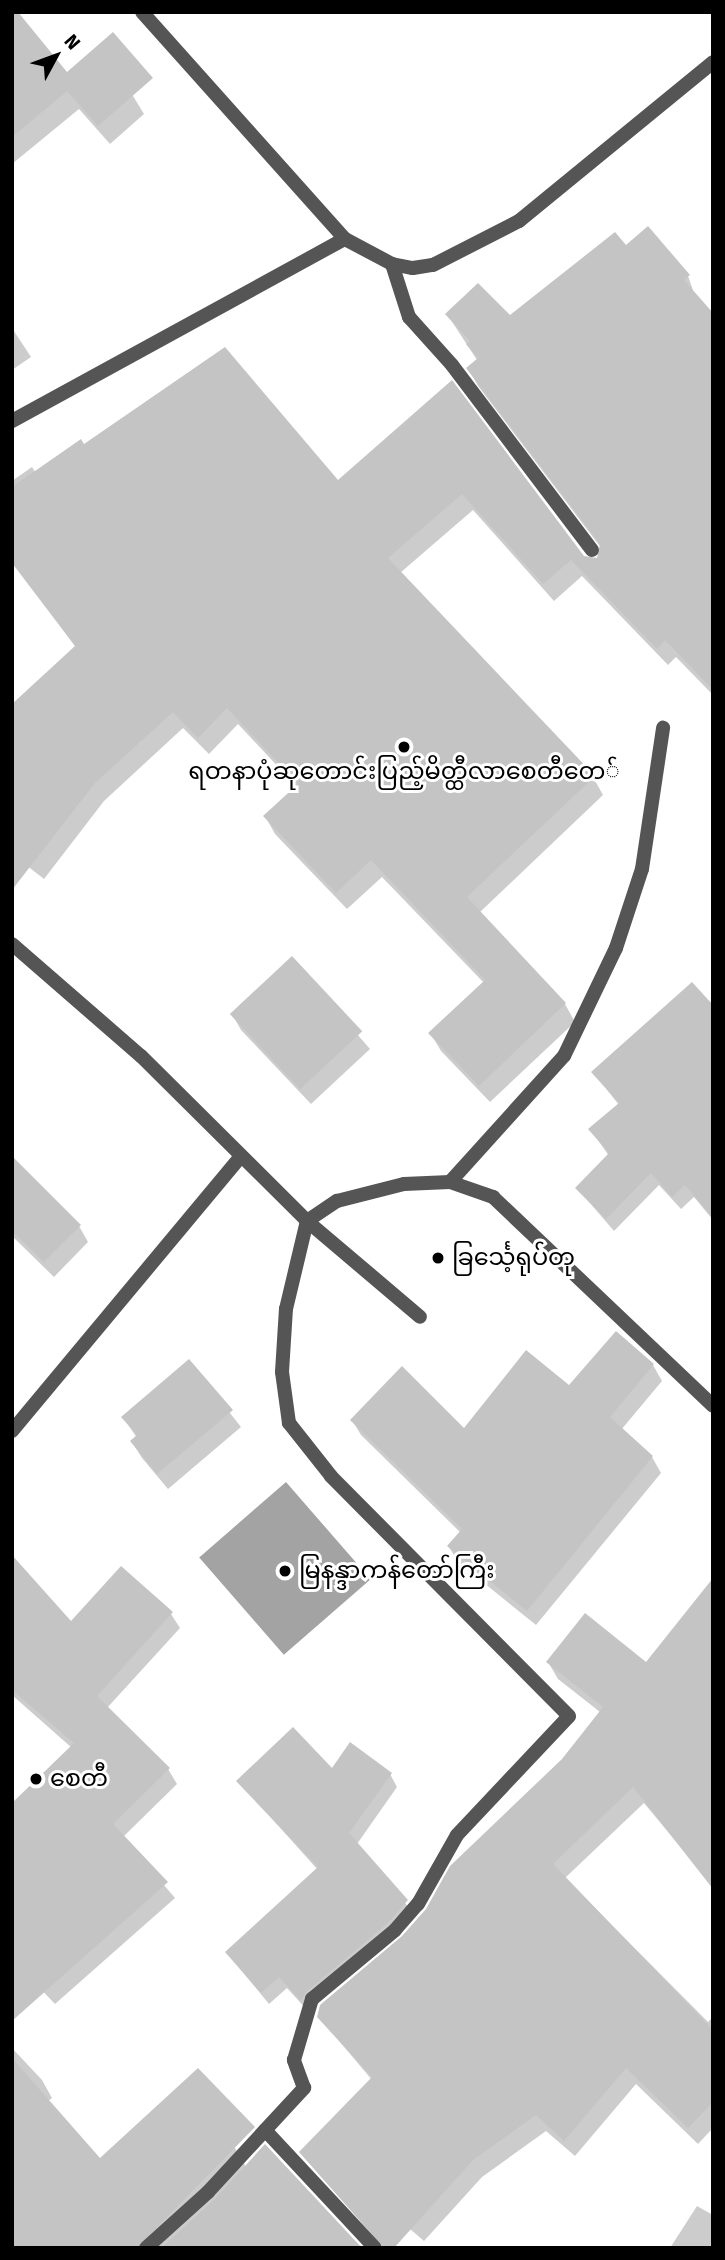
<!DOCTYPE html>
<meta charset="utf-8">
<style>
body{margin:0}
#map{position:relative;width:725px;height:2260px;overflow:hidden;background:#fff;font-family:"Fira Sans","Noto Sans Myanmar",sans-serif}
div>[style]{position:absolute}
.water>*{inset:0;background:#a3a3a3;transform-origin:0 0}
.shadow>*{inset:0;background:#0003}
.building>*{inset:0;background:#c4c4c4;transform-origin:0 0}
.minor>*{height:14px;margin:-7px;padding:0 7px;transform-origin:7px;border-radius:7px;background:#555}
.dots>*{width:19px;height:19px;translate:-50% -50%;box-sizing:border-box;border:4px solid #fff;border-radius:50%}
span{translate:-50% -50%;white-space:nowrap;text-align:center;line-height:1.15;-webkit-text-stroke:6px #fff;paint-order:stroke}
.poi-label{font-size:24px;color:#000}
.left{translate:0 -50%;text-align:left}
.frame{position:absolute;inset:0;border:14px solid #000;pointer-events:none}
.north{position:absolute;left:21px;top:21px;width:70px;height:70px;-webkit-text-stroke:5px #fff;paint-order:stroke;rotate:49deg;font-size:19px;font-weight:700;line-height:28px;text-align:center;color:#000}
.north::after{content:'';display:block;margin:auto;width:24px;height:32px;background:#000;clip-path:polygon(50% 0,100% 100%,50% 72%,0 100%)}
</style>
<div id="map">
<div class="water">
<i style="left:286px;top:1482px;width:129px;height:115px;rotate:49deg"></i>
</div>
<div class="shadow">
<i style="clip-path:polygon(12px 12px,67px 74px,88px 56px,133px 96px,144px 114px,110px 144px,79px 109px,12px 164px)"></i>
<i style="clip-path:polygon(626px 248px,688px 276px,695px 296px,713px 316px,713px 695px,676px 657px,668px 665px,582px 576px,554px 601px,473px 510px,400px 573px,593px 777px,603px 795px,479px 913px,565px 1004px,575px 1022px,490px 1102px,441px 1051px,431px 1034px,484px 983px,382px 877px,347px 909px,275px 834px,265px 816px,297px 787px,238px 724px,209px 754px,183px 728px,104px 801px,44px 879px,12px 854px,12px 701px,15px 703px,76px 647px,12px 560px,12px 481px,32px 467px,36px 473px,84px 446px,337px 482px,451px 383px,583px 557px,593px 562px,602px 555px,602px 549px,478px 386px,468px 368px,477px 360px,447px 314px,510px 318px)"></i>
<i style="clip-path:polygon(12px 328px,31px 357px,12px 370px)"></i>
<i style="clip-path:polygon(292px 959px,370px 1049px,311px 1104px,241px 1030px,232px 1014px)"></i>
<i style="clip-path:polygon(713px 1003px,713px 1220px,694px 1197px,681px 1209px,659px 1185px,614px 1231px,577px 1188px,609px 1156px,591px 1130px,619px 1105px,593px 1072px)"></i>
<i style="clip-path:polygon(12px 1188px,79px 1226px,88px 1242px,54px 1277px,12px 1236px)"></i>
<i style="clip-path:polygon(189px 1361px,241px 1427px,168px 1489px,142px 1458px,132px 1442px,137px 1438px,123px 1417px)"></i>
<i style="clip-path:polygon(653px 1365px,662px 1381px,621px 1430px,652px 1457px,661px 1473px,536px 1625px,458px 1562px,449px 1547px,461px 1533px,361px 1435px,352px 1420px,464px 1431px,569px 1387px)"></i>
<i style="clip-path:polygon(12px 1557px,71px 1624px,171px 1614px,180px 1628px,107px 1708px,168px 1769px,177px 1784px,123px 1837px,175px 1898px,55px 2004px,12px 1959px,72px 1748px,12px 1695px)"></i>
<i style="clip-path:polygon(585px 1616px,713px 1886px,644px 1803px,565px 1878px,708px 2022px,713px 2017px,713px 2128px,698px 2144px,636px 2084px,575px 2156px,546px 2131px,482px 2177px,424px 2241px,324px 2155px,372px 2080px,319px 2017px,403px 1938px,563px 1760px,600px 1712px,558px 1679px,548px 1662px)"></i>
<i style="clip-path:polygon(332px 1770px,390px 1774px,397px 1787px,357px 1844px,414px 1914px,309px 2012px,287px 1988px,269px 2004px,227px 1953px,318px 1870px,238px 1781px)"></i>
<i style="clip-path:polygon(12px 2048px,42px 2080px,52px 2098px,48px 2101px,100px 2161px,179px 2088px,235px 2148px,246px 2167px,325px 2248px,12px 2248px)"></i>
<i style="clip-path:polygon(697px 2206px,713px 2215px,713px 2248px,670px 2248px)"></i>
</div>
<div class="building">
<i style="clip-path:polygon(12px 12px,18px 12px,67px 72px,113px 32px,153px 78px,98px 126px,67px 91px,12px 137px)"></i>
<i style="clip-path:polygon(648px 226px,690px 275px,684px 280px,713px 313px,713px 690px,665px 640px,657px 649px,571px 560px,543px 584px,462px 494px,388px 558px,595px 776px,467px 897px,566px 1003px,479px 1086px,428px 1033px,485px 980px,371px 860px,336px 893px,263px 816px,298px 784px,227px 708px,198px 738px,173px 712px,95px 783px,12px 890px,12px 704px,75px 646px,12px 563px,12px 487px,81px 439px,84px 444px,225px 347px,338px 480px,452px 380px,584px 556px,597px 558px,600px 544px,466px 368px,478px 358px,466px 344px,470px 341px,445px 314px,478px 283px,510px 315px,615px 232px,626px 245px)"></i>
<i style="left:292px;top:956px;width:103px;height:85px;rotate:47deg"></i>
<i style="clip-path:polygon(692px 982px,713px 1005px,713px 1218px,685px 1185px,672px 1197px,651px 1173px,606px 1219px,575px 1188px,609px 1153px,588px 1129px,619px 1103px,591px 1072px)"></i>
<i style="clip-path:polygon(12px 1156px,81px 1225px,44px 1262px,12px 1231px)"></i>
<i style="clip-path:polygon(616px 1331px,654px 1364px,610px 1417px,653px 1456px,527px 1611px,447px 1546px,462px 1529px,350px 1420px,402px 1366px,464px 1428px,526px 1350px,569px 1385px)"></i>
<i style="clip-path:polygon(189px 1359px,233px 1410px,157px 1474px,130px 1441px,137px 1435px,121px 1417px)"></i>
<i style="clip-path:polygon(12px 1555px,71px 1621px,121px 1566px,173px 1612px,97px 1696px,170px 1768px,113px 1824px,168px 1882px,12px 2021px,12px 1803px,74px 1743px,12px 1690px)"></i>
<i style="clip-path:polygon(713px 1578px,713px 1889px,633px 1787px,553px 1864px,713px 2030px,713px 2102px,688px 2128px,626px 2068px,564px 2141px,536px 2115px,473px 2160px,394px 2248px,384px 2248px,299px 2152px,372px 2077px,317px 2017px,320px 2005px,402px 1936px,426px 1909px,450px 1866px,562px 1759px,603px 1707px,546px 1662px,585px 1613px,646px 1662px)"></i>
<i style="clip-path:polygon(293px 1727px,332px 1768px,350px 1742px,392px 1773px,349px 1833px,408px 1900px,388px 1923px,306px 1992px,301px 2001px,279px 1977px,261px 1993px,225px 1952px,318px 1867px,236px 1781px)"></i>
<i style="clip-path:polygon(12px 2058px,100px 2158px,198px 2068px,255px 2127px,137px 2248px,12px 2248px)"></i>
<i style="clip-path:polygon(265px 2144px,362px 2248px,161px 2248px,215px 2199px)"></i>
</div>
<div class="minor">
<i style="left:142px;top:12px;width:305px;rotate:48.2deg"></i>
<i style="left:345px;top:239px;width:53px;rotate:28deg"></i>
<i style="left:392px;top:264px;width:21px;rotate:11deg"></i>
<i style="left:413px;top:268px;width:20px;rotate:-9deg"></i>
<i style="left:433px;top:265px;width:97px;rotate:-27.1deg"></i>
<i style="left:519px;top:221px;width:251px;rotate:-39.3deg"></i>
<i style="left:392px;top:264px;width:56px;rotate:72.2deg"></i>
<i style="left:409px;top:317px;width:64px;rotate:48.1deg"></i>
<i style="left:452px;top:365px;width:232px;rotate:52.9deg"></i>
<i style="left:12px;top:421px;width:379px;rotate:-28.7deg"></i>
<i style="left:12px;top:944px;width:171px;rotate:41deg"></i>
<i style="left:141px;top:1056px;width:234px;rotate:44.8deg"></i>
<i style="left:307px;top:1221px;width:148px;rotate:40.3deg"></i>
<i style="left:450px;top:1182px;width:170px;rotate:-47.9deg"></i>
<i style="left:564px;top:1056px;width:120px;rotate:-64.3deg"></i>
<i style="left:616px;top:948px;width:83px;rotate:-71.8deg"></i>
<i style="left:642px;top:869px;width:143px;rotate:-81.5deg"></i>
<i style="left:12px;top:1431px;width:358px;rotate:-50.2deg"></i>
<i style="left:265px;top:2130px;width:161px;rotate:47deg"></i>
<i style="left:146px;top:2248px;width:84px;rotate:-42.1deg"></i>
<i style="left:208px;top:2192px;width:142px;rotate:-47.3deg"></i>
<i style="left:304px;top:2088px;width:30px;rotate:-110deg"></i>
<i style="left:294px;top:2060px;width:64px;rotate:-73.6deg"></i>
<i style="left:312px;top:1999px;width:108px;rotate:-39.7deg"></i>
<i style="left:395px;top:1930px;width:35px;rotate:-49deg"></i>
<i style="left:418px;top:1904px;width:79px;rotate:-60.5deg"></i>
<i style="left:457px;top:1835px;width:163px;rotate:-46.7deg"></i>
<i style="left:569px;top:1716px;width:338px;rotate:-134.8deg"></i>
<i style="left:331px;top:1476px;width:68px;rotate:-128.4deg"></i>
<i style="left:289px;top:1423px;width:51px;rotate:-97.8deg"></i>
<i style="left:282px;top:1372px;width:63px;rotate:-86.4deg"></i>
<i style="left:286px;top:1309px;width:90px;rotate:-76.6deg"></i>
<i style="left:307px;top:1221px;width:36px;rotate:-34deg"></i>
<i style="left:337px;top:1201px;width:69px;rotate:-14.2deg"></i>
<i style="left:404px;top:1184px;width:46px;rotate:-2.5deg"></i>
<i style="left:450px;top:1182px;width:46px;rotate:19.2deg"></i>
<i style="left:493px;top:1197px;width:303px;rotate:43.5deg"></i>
</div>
<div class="dots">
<i style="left:404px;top:747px;background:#000"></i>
<i style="left:438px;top:1258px;background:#000"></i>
<i style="left:285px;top:1571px;background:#000"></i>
<i style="left:36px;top:1779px;background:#000"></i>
</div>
<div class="poi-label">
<span style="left:404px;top:772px">ရတနာပုံဆုတောင်းပြည့်မိတ္ထီလာစေတီတေ်</span>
<span class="left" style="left:452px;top:1258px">ခြင်္သေ့ရုပ်တု</span>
<span class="left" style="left:299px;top:1571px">မြနန္ဒာကန်တော်ကြီး</span>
<span class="left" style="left:50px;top:1779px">စေတီ</span>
</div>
<div class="frame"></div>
<div class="north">N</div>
</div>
